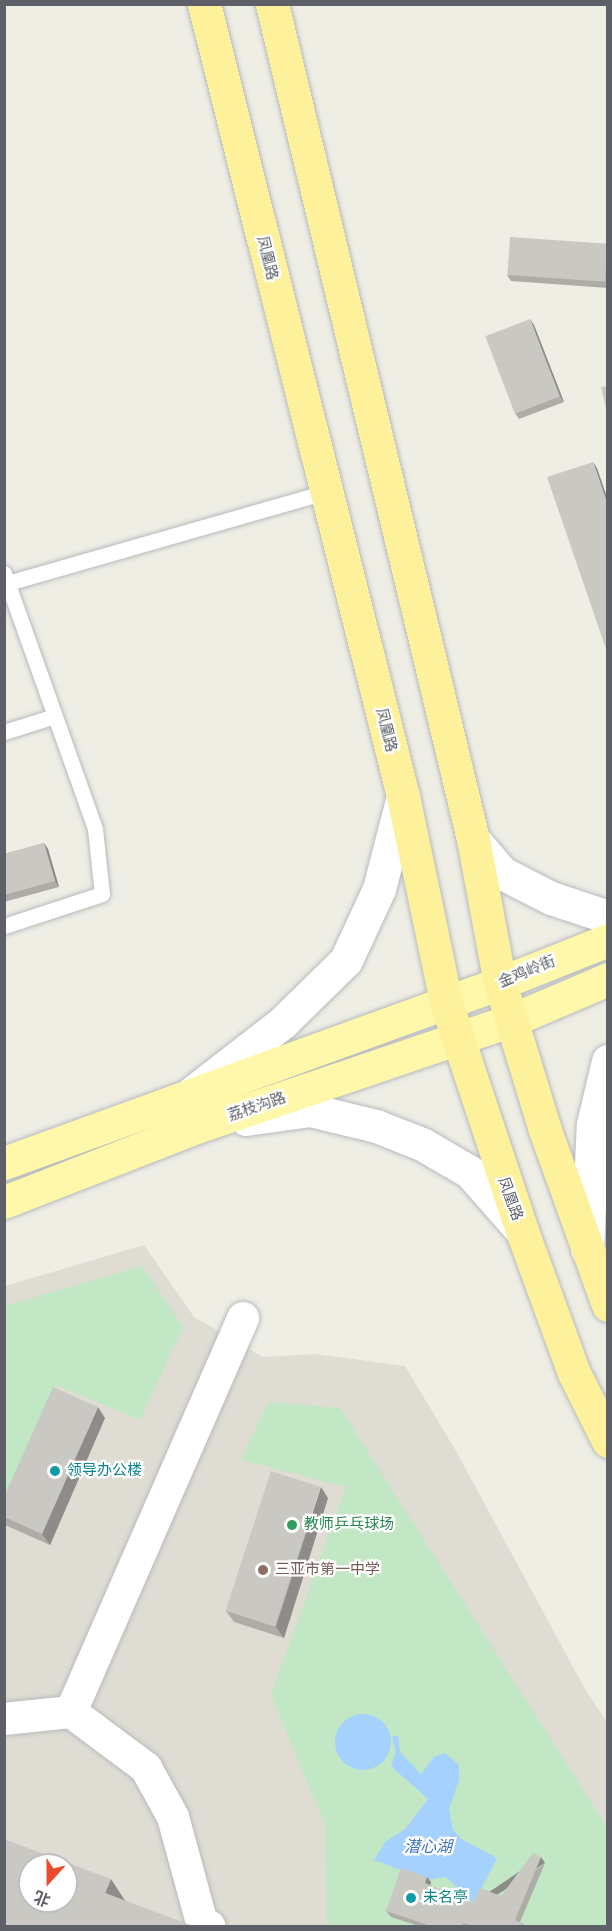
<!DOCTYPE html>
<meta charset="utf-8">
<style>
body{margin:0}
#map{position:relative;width:612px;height:1931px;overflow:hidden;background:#efeee5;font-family:"Nunito Sans","Noto Sans SC",sans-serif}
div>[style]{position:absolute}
.education>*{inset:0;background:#dfddd3}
.green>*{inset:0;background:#c1e7c4}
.water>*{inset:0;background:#a5d1ff}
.round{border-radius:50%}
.roads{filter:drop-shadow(0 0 2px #b7babf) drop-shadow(0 0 2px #b7babf)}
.service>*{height:15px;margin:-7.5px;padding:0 7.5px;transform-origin:7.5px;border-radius:7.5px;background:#fff}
.minor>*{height:32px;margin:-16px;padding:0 16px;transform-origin:16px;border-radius:16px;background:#fff}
.secondary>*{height:33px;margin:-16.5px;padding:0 16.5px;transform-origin:16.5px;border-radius:16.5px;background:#fff}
.primary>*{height:33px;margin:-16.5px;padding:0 16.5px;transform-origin:16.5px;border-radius:16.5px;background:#fff8aa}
.trunk>*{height:33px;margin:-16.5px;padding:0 16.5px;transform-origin:16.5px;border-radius:16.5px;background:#fef19c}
.wall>*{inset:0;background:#aeaca7}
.shaded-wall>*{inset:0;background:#8d8c88;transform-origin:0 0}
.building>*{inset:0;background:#cac8c2;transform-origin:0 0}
.dots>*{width:16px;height:16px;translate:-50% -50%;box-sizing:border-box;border:3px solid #fff;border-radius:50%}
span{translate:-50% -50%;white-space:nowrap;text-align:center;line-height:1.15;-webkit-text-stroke:4.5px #fff;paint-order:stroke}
.street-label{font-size:15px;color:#5d6066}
.culture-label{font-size:15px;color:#0d838f}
.left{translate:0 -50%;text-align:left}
.leisure-label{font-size:15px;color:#27864d}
.education-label{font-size:15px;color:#785e54}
.water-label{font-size:16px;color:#4275bc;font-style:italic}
.frame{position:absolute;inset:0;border:6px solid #5d6066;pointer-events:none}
.north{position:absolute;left:18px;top:1853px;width:60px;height:60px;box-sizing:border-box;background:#fff;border:2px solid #bebfc2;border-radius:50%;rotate:201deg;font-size:16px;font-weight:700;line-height:24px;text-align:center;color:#5d6066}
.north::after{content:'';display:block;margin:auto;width:21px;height:27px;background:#eb4c2f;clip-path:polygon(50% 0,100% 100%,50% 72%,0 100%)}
</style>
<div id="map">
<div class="education">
<i style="clip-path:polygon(evenodd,144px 1245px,194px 1317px,263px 1357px,316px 1354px,405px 1366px,456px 1451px,585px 1689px,607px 1722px,607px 1926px,5px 1926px,5px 1286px,144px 1245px,30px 1865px,66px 1865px,66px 1901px,30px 1901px,30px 1865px)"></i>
</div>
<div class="green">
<i style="clip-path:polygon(142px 1266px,183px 1327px,140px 1420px,56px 1385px,5px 1504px,5px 1306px)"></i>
<i style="clip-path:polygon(268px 1402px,340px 1408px,607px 1827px,607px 1926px,327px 1926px,325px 1825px,271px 1695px,346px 1487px,241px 1460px)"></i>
</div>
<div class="water">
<i class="round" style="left:335px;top:1714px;width:56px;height:56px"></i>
<i style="clip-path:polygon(392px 1736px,398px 1736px,400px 1752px,421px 1774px,434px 1757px,445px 1753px,459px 1765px,459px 1780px,449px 1809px,453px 1830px,463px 1840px,497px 1858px,474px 1902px,459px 1896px,456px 1886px,445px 1877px,426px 1880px,374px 1860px,385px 1842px,405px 1829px,428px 1799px,391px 1766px,396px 1752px)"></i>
</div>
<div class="roads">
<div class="service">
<i style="left:4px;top:573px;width:272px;rotate:70.4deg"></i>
<i style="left:95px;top:829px;width:65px;rotate:83.9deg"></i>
<i style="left:102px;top:894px;width:103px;rotate:161.9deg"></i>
<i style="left:8px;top:583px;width:331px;rotate:-16deg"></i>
<i style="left:4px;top:732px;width:53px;rotate:-17.4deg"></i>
</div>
<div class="minor">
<i style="left:71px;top:1712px;width:430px;rotate:-66.4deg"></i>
<i style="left:4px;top:1719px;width:67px;rotate:-6deg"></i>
<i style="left:71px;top:1712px;width:94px;rotate:36.7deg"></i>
<i style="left:146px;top:1768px;width:56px;rotate:61.1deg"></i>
<i style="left:173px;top:1817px;width:110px;rotate:74.7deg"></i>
<i style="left:202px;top:1923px;width:8px;rotate:23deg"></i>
</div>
<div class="secondary">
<i style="left:473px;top:839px;width:45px;rotate:49.5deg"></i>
<i style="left:502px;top:873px;width:55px;rotate:27deg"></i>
<i style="left:551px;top:898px;width:60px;rotate:18.4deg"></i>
<i style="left:193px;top:1092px;width:113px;rotate:-37.8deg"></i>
<i style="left:282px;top:1023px;width:90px;rotate:-44.5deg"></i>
<i style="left:346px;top:960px;width:78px;rotate:-65.1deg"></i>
<i style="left:379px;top:889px;width:96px;rotate:-75.5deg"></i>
<i style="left:246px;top:1119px;width:65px;rotate:-8deg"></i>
<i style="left:310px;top:1110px;width:68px;rotate:13.6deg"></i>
<i style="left:376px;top:1126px;width:49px;rotate:21.4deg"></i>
<i style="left:422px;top:1144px;width:56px;rotate:30.3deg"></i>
<i style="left:470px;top:1172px;width:79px;rotate:48.6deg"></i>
<i style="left:587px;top:1249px;width:125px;rotate:-87.3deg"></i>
<i style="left:593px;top:1124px;width:65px;rotate:-76.6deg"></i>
</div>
<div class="primary">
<i style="left:4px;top:1163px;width:528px;rotate:-19.95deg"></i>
<i style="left:500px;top:983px;width:116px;rotate:-21.7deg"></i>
<i style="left:4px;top:1202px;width:209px;rotate:-21.3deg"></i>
<i style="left:199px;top:1126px;width:330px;rotate:-18.7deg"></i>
<i style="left:512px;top:1020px;width:104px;rotate:-23.1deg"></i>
</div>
<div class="trunk">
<i style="left:204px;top:4px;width:817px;rotate:75.9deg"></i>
<i style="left:403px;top:796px;width:210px;rotate:78.2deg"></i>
<i style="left:446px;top:1002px;width:241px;rotate:71.6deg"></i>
<i style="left:522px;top:1231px;width:151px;rotate:69.9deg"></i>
<i style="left:574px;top:1373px;width:76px;rotate:63.4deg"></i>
<i style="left:272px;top:4px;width:859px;rotate:76.47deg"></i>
<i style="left:473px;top:839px;width:147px;rotate:79.4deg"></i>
<i style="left:500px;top:983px;width:154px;rotate:73deg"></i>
<i style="left:545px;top:1130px;width:186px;rotate:70.2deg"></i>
</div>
</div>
<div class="wall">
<i style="clip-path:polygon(608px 244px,608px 288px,511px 281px,507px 275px)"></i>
<i style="clip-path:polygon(534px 325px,564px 402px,519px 419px,515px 413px)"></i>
<i style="clip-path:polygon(44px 843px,48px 849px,59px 887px,4px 902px,4px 854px)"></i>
<i style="clip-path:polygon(105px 1418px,50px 1545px,5px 1525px,4px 1497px)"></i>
<i style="clip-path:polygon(328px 1498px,284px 1638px,234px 1622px,226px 1611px)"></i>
<i style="clip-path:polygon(545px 1863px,520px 1922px,522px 1923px,525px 1926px,419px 1926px,391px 1917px,386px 1911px,427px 1877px,431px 1882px,430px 1885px,473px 1903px,501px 1896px)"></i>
</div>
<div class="shaded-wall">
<i style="clip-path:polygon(530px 319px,534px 325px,564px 402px,560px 396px)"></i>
<i style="clip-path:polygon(593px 462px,597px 468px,608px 500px,608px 506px)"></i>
<i style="clip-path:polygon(44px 843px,48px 849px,59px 887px,55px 881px)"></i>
<i style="clip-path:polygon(98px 1407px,105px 1418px,50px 1545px,42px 1534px)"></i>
<i style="clip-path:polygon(321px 1487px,328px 1498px,284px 1638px,276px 1627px)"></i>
<i style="left:541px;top:1857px;width:7px;height:68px;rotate:56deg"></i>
<i style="clip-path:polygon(427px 1877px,431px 1882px,429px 1889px,425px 1883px)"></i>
<i style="clip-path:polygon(111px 1879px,126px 1902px,105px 1893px)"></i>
</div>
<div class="building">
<i style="left:510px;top:237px;width:98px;height:38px;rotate:4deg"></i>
<i style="left:530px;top:319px;width:83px;height:48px;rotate:69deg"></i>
<i style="clip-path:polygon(608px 386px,608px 417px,601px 387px)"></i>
<i style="clip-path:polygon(593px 462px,608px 506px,608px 649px,606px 649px,547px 477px)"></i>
<i style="clip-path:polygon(44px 843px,55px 881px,4px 895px,4px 854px)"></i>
<i style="clip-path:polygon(53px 1387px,98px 1407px,42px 1534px,4px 1517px,4px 1497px)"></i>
<i style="left:271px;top:1471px;width:52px;height:147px;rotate:18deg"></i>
<i style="clip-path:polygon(evenodd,4px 1839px,111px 1879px,105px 1893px,193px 1926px,4px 1926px,4px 1839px,30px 1865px,66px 1865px,66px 1901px,30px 1901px,30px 1865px)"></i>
<i style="clip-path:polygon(533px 1853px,541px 1857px,515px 1920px,522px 1923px,521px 1926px,472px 1926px,463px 1923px,462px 1926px,431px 1926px,386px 1911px,401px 1868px,427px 1877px,425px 1883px,473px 1903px,480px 1888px,501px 1896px)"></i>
</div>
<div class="dots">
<i style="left:55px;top:1471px;background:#0f9aa8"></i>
<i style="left:292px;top:1525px;background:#2e9e5b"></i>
<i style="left:263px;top:1570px;background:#8d6e63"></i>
<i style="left:411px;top:1898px;background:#0f9aa8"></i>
</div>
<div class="street-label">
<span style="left:267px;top:258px;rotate:76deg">凤凰路</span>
<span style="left:386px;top:730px;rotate:76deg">凤凰路</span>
<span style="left:527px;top:972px;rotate:-22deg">金鸡岭街</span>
<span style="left:257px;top:1107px;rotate:-19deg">荔枝沟路</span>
<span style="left:510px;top:1199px;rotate:70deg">凤凰路</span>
</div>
<div class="culture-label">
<span class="left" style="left:67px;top:1471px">领导办公楼</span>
<span class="left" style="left:423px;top:1898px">未名亭</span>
</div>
<div class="leisure-label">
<span class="left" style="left:304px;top:1525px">教师乒乓球场</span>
</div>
<div class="education-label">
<span class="left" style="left:275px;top:1570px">三亚市第一中学</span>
</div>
<div class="water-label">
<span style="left:428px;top:1847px">潜心湖</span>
</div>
<div class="frame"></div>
<div class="north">北</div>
</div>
